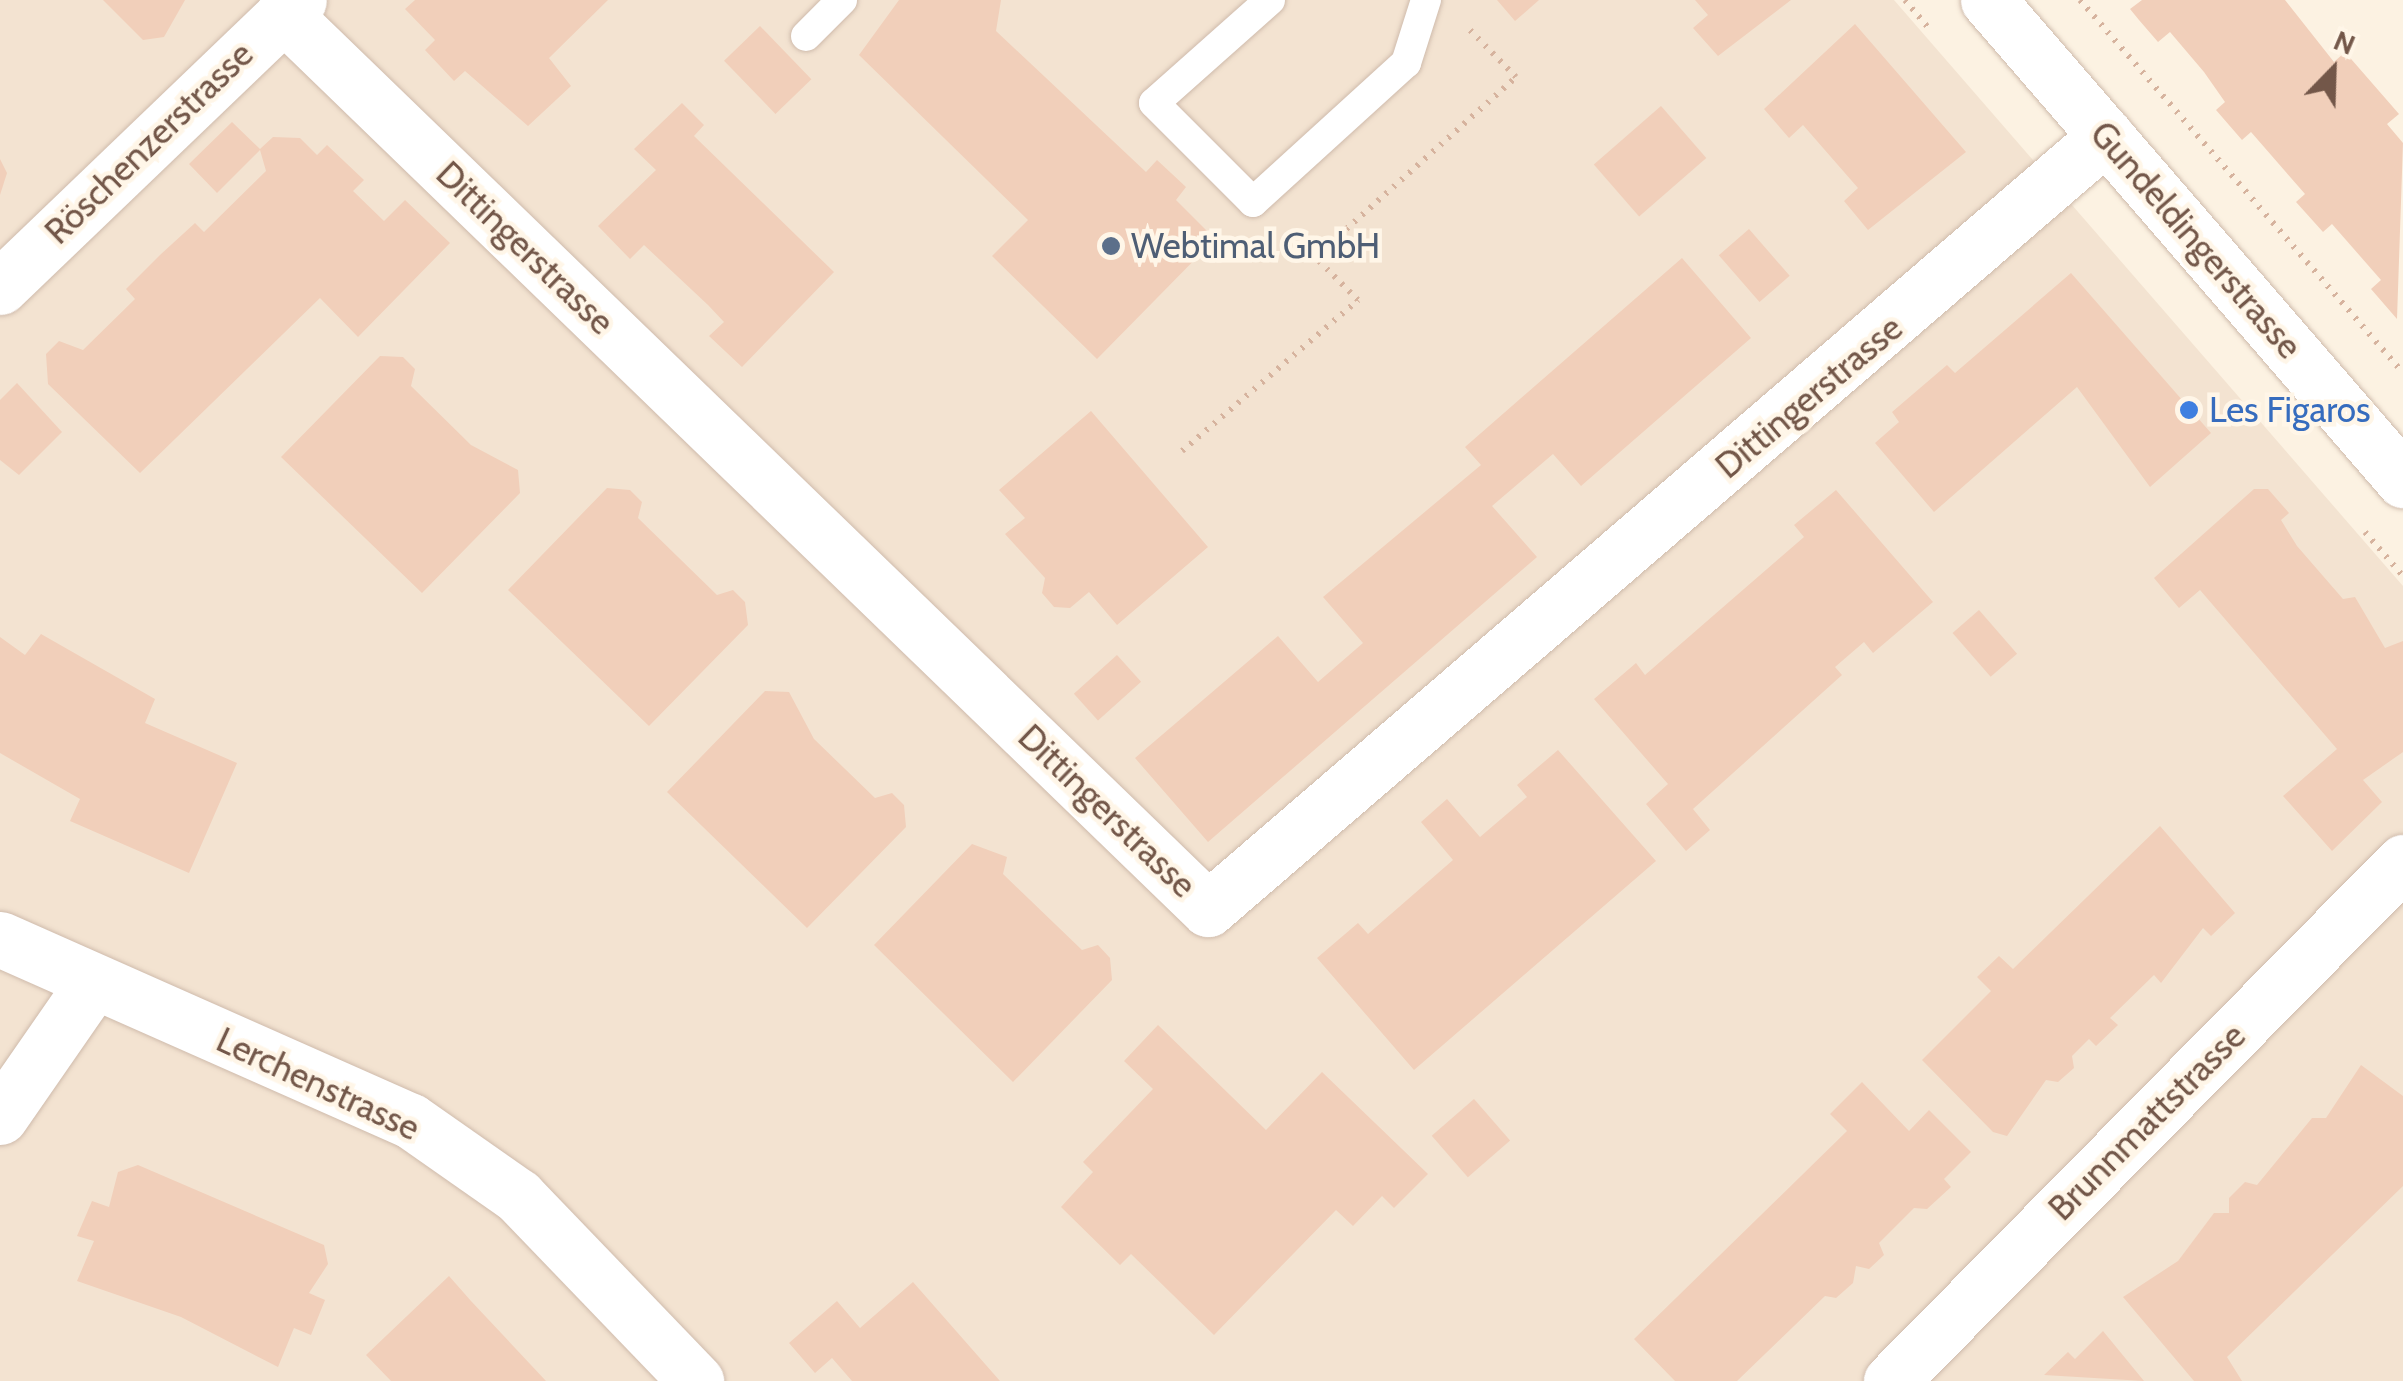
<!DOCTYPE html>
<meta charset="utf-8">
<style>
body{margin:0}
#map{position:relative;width:2403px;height:1381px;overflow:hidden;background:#fcf2e2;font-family:Cabin,sans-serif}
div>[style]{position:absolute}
.residential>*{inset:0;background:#f3e3d1}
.building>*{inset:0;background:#f1cfba;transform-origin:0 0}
.path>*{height:6px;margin-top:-3px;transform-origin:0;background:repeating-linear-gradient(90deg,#d6b39e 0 2.5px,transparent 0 10.5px)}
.roads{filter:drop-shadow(0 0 2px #cfbbac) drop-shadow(0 0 2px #cfbbac)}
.lane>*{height:30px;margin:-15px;padding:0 15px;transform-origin:15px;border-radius:15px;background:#fff}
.street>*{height:55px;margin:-27.5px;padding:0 27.5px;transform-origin:27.5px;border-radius:27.5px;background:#fff}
.secondary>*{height:55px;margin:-27.5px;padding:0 27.5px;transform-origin:27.5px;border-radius:27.5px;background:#fff}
.dots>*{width:28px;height:28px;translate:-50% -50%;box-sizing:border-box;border:5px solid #fff6e8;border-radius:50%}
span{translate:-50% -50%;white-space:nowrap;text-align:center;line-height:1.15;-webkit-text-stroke:9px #fff6e8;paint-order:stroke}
.street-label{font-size:35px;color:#735749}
.service-label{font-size:35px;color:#4e5e75}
.left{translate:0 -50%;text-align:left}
.shop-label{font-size:35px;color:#366cbe}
.north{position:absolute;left:2283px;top:20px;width:100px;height:100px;-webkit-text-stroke:8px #fff6e8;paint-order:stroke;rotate:23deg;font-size:28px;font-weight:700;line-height:40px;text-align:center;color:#735749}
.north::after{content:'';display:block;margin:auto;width:35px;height:45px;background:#735749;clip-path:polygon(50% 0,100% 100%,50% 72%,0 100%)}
</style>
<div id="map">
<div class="residential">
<i style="clip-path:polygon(0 0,1894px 0,2403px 586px,2403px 1381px,0 1381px)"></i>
</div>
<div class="building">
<i style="clip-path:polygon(103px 0,185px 0,164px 37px,143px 40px)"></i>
<i style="clip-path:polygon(415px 0,608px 0,549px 58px,571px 86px,528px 126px,465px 71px,454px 81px,425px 50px,435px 40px,405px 9px)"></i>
<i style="clip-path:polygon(899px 0,1001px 0,996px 31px,1146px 172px,1157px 160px,1171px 173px,1186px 187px,1176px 200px,1215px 239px,1097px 359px,992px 256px,1028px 220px,859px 55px)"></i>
<i style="clip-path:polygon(1497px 0,1539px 0,1515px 21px)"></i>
<i style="clip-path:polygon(1695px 0,1791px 0,1718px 56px,1693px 28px,1708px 15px)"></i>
<i style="clip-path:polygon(2142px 0,2285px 0,2334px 62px,2345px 52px,2399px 114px,2387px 124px,2403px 143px,2397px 319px,2371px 289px,2381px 280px,2332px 224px,2323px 232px,2296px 202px,2305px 194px,2251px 132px,2242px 140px,2216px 110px,2225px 102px,2204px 72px,2170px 32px,2158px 42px,2139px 20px,2130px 9px)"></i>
<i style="clip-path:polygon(1855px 24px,1966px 152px,1868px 230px,1844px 201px,1858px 188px,1803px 125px,1789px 138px,1764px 109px)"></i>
<i style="left:760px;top:26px;width:74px;height:50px;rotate:46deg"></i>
<i style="clip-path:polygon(682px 103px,704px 125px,694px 136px,834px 272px,742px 367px,709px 336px,724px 322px,708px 305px,644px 245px,630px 259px,598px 226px,656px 170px,634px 149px)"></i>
<i style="left:1661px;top:106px;width:69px;height:89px;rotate:49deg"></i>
<i style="clip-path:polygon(232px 122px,260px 149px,273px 137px,300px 138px,317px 155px,327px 145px,364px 180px,353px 191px,384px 221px,405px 200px,450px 243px,358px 337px,320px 298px,140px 473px,48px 384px,46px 354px,59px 341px,83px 350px,135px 299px,126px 289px,160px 255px,195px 223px,204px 232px,266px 171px,260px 150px,217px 193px,189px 164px)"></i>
<i style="clip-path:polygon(0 159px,7px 173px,0 195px)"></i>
<i style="left:1749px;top:229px;width:62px;height:40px;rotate:49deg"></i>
<i style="clip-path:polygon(1682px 258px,1751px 338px,1581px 486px,1553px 454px,1492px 506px,1537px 557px,1208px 842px,1135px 758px,1278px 636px,1318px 682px,1363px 643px,1323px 597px,1481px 465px,1465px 447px)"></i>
<i style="clip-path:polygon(2071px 273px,2211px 433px,2150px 487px,2077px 387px,1934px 512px,1875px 443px,1899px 422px,1892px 412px,1947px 365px,1955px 373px)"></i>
<i style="clip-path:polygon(380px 356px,403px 357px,415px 369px,411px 386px,471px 445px,518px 470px,520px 493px,422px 593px,281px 457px)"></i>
<i style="clip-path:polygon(17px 383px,62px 432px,19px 475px,0 460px,0 400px)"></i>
<i style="clip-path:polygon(1091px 411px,1208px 547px,1117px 625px,1089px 592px,1070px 608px,1054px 607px,1042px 593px,1045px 578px,1005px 534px,1025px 518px,999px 490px)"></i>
<i style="clip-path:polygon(607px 488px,630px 490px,642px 502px,638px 518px,717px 595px,733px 590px,745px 602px,748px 625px,649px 726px,508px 590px)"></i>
<i style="clip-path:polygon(2254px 489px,2268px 489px,2289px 513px,2281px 520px,2297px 546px,2343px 599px,2355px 597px,2385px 648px,2403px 641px,2403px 752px,2363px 780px,2382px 802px,2332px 851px,2283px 796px,2337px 749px,2200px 590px,2179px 608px,2154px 578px)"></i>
<i style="clip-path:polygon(1836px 490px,1933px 602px,1873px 653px,1864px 642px,1835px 667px,1842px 675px,1693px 809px,1710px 830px,1686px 851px,1646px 804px,1668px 784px,1594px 699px,1636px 663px,1645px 675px,1714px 615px,1804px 537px,1794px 525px)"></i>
<i style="left:1979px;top:610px;width:58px;height:35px;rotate:49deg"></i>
<i style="clip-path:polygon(41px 634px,155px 699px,145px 723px,237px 763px,189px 873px,70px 821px,80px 799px,0 753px,0 637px,25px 655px)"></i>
<i style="left:1117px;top:655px;width:36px;height:58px;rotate:48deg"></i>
<i style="clip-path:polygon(765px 691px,789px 692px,814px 739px,875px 798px,892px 793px,904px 805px,906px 827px,807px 928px,667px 792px)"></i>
<i style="clip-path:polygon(1558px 750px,1656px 861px,1414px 1070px,1317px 958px,1358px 923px,1368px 934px,1453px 860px,1421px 822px,1447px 799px,1480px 837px,1527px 797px,1517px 785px)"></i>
<i style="clip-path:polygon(2160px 826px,2235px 913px,2211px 936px,2203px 928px,2161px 983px,2154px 975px,2110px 1018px,2118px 1025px,2096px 1046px,2089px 1039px,2072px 1056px,2074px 1068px,2058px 1082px,2046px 1080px,2007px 1136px,1993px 1132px,1922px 1060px,1991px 991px,1977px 977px,1999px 956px,2013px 969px)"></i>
<i style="clip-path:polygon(972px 844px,1007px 857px,1003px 874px,1082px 950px,1098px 945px,1110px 958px,1112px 980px,1013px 1082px,874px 945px)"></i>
<i style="clip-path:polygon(1158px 1025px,1266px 1130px,1322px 1072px,1428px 1174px,1394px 1208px,1382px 1196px,1353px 1226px,1336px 1210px,1214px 1335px,1131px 1254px,1120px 1265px,1061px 1207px,1093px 1172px,1083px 1162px,1153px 1089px,1124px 1061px)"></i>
<i style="clip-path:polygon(2361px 1065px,2403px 1096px,2403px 1186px,2227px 1357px,2242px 1381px,2194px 1381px,2123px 1297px,2178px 1261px,2214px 1213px,2229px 1213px,2229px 1198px,2245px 1182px,2257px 1185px,2312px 1118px,2326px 1118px)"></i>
<i style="clip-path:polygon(1862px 1082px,1909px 1131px,1929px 1110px,1971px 1152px,1944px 1179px,1951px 1187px,1927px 1209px,1914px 1208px,1879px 1243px,1884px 1255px,1869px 1269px,1856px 1266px,1853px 1283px,1836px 1298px,1825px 1296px,1737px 1381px,1675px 1381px,1634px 1339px,1847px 1131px,1830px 1114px)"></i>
<i style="left:1474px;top:1099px;width:55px;height:56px;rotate:49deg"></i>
<i style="clip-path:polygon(138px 1165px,324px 1245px,328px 1264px,309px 1293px,325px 1300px,311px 1335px,294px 1328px,278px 1367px,181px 1317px,77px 1281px,94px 1241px,77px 1236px,92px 1201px,109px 1207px,118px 1172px)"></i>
<i style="clip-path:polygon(449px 1276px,471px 1301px,546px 1381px,391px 1381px,366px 1355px)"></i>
<i style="clip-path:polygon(913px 1282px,1000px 1381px,852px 1381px,832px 1358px,815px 1373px,789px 1343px,837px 1301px,860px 1328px)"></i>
<i style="clip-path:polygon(2103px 1331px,2144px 1381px,2044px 1375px,2068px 1352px,2075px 1359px)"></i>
</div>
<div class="path">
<i style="left:1905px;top:0;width:40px;rotate:50deg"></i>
<i style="left:2080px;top:0;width:493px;rotate:49.1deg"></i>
<i style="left:1182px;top:451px;width:232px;rotate:-40.6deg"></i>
<i style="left:1358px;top:300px;width:61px;rotate:-135deg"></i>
<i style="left:1315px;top:257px;width:270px;rotate:-41.8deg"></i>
<i style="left:1516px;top:77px;width:66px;rotate:-134.4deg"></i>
<i style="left:2365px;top:532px;width:58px;rotate:49.2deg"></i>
</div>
<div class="roads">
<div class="lane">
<i style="left:1270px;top:0;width:155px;rotate:138.4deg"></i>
<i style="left:1154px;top:103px;width:140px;rotate:45deg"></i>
<i style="left:1253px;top:202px;width:207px;rotate:-42.3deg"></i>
<i style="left:1406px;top:63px;width:66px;rotate:-72.4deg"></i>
<i style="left:806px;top:36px;width:51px;rotate:-45deg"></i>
</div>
<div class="street">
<i style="left:283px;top:14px;width:1287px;rotate:44.06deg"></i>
<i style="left:1208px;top:909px;width:1185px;rotate:-40.72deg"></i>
<i style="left:0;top:287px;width:414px;rotate:-43.8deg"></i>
<i style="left:0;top:939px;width:449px;rotate:23.9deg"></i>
<i style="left:411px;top:1121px;width:131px;rotate:35deg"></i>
<i style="left:518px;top:1196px;width:257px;rotate:46.1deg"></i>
<i style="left:0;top:1117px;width:162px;rotate:-55.3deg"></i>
<i style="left:1891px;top:1381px;width:729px;rotate:-45.39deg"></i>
</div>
<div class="secondary">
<i style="left:1988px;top:0;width:635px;rotate:49.15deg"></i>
</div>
</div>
<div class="dots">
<i style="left:1111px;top:246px;background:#5c6f8a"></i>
<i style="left:2189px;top:410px;background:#3f7fe0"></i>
</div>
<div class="street-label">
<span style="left:149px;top:143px;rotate:-44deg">Röschenzerstrasse</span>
<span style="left:2196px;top:240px;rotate:49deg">Gundeldingerstrasse</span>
<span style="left:525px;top:248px;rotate:44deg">Dittingerstrasse</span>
<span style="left:1809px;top:397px;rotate:-40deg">Dittingerstrasse</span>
<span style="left:1107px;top:811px;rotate:44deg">Dittingerstrasse</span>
<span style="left:318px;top:1084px;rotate:25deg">Lerchenstrasse</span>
<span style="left:2147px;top:1122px;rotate:-45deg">Brunnmattstrasse</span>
</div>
<div class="service-label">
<span class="left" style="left:1131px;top:246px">Webtimal GmbH</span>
</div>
<div class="shop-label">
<span class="left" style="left:2209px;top:410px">Les Figaros</span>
</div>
<div class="north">N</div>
</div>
